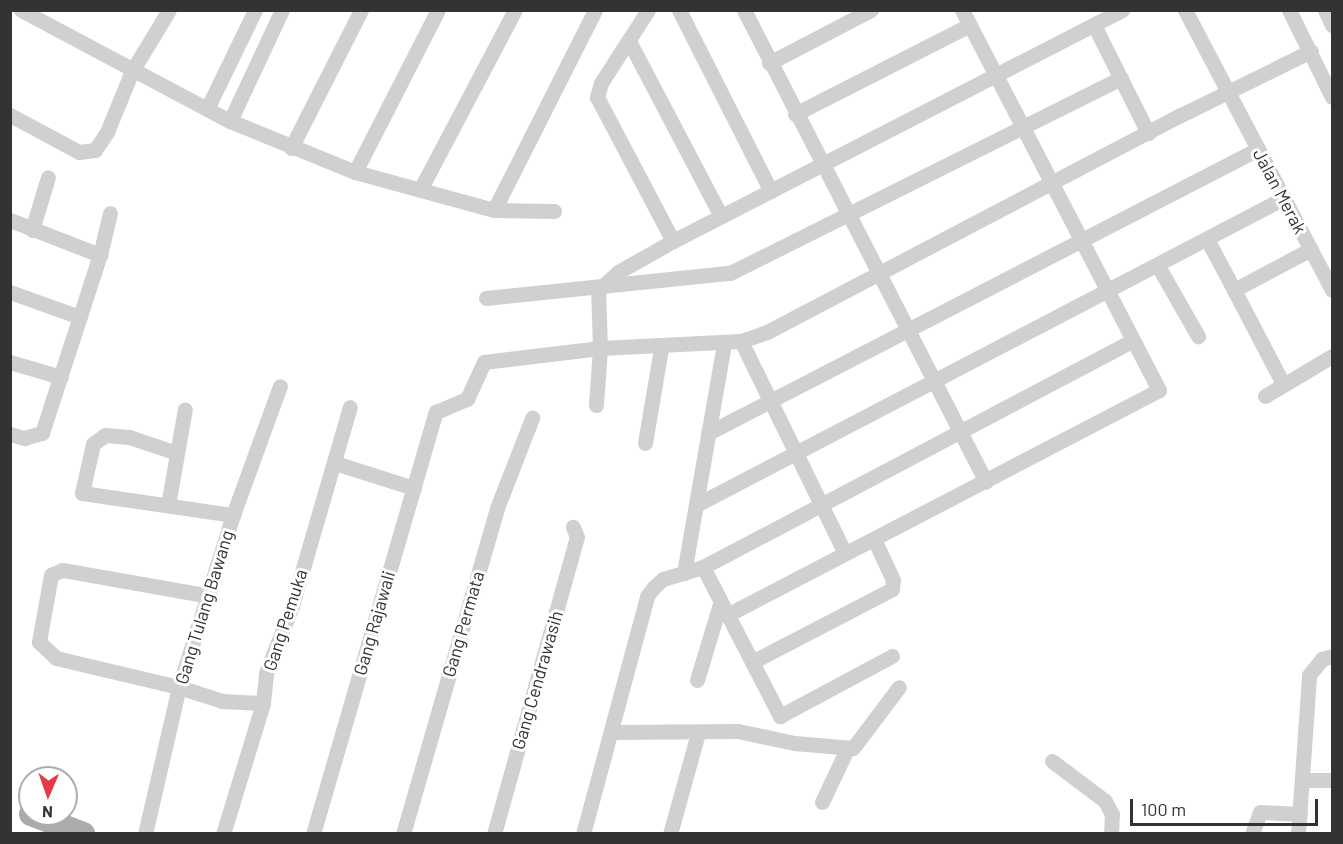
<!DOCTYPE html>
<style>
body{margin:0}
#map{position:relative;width:1343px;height:844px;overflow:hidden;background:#fff;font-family:Barlow,sans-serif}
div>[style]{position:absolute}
.minor>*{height:15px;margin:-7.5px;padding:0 7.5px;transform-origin:7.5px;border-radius:7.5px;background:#d0d0d0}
.primary>*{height:24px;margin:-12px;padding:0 12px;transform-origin:12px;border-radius:12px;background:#ababab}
span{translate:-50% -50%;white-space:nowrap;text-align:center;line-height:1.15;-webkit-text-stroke:6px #fff;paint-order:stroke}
.street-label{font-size:18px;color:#333}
.frame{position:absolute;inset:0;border:12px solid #333;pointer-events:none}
.north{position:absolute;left:18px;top:766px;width:60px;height:60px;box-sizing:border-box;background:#fff;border:2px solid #adadad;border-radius:50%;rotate:182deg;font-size:16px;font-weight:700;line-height:24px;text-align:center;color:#333}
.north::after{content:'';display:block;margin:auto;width:21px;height:27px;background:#e63946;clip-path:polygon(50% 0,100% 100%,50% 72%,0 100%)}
.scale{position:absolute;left:1130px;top:799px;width:188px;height:27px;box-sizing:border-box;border:3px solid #333;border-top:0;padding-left:8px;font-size:18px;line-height:21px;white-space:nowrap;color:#333;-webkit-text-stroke:4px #fff;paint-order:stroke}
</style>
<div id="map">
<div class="minor">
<i style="left:21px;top:10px;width:237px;rotate:28deg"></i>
<i style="left:230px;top:121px;width:135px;rotate:22.2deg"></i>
<i style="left:355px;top:172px;width:144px;rotate:15.3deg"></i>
<i style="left:494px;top:210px;width:60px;rotate:1deg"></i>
<i style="left:648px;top:10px;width:87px;rotate:122.8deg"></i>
<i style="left:601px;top:83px;width:15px;rotate:106deg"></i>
<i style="left:597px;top:97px;width:163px;rotate:62.2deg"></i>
<i style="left:679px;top:10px;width:203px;rotate:63.1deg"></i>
<i style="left:744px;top:10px;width:530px;rotate:62.86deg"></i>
<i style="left:1185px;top:10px;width:316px;rotate:62.3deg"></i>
<i style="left:1289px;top:10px;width:97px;rotate:63.7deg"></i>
<i style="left:1325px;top:10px;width:17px;rotate:65deg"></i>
<i style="left:1094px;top:25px;width:121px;rotate:63.4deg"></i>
<i style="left:629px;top:41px;width:198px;rotate:62.3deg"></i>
<i style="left:769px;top:63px;width:115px;rotate:-27.5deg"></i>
<i style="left:207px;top:109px;width:110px;rotate:-64.1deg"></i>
<i style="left:795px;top:114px;width:196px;rotate:-27deg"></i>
<i style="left:10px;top:115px;width:78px;rotate:28.2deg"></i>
<i style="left:79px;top:152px;width:16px;rotate:-7deg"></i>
<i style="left:95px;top:150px;width:22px;rotate:-56deg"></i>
<i style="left:107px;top:132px;width:66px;rotate:-67.7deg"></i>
<i style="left:132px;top:71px;width:71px;rotate:-58.8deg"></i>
<i style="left:230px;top:121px;width:123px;rotate:-64.9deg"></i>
<i style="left:291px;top:148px;width:155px;rotate:-63.1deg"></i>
<i style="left:355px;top:172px;width:182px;rotate:-62.9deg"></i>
<i style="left:420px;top:190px;width:204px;rotate:-62.2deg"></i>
<i style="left:494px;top:210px;width:224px;rotate:-63.2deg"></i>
<i style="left:10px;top:220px;width:97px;rotate:21.3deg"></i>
<i style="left:32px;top:230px;width:55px;rotate:-73.2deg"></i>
<i style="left:1208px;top:241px;width:55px;rotate:62deg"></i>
<i style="left:1234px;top:290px;width:87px;rotate:-28deg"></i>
<i style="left:1158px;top:266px;width:81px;rotate:60.3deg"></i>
<i style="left:602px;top:287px;width:22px;rotate:-43deg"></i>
<i style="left:618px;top:272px;width:63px;rotate:-29.4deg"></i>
<i style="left:673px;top:241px;width:505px;rotate:-27.22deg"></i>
<i style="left:1234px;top:290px;width:104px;rotate:62.4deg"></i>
<i style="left:10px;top:292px;width:74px;rotate:19.7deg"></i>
<i style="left:486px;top:298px;width:245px;rotate:-5.9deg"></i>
<i style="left:730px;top:273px;width:437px;rotate:-26.5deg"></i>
<i style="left:741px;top:341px;width:236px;rotate:63.9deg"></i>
<i style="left:10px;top:362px;width:53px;rotate:16.4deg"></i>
<i style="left:1265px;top:396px;width:78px;rotate:-30.8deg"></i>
<i style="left:596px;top:405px;width:57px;rotate:-86deg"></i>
<i style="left:600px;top:348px;width:61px;rotate:-91.9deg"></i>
<i style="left:708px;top:433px;width:619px;rotate:-27.31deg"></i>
<i style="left:10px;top:434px;width:15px;rotate:16deg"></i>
<i style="left:24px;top:438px;width:19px;rotate:-16deg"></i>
<i style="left:42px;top:433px;width:187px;rotate:-72deg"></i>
<i style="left:100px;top:255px;width:43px;rotate:-76.6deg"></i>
<i style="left:645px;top:443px;width:96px;rotate:-80.4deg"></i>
<i style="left:177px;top:453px;width:51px;rotate:-161.6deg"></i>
<i style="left:129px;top:437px;width:24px;rotate:-175deg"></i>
<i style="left:105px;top:435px;width:15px;rotate:143deg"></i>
<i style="left:93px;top:444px;width:50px;rotate:102.7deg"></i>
<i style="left:82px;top:493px;width:153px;rotate:8.3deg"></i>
<i style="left:335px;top:463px;width:83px;rotate:17.6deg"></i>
<i style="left:168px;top:505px;width:97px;rotate:-80deg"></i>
<i style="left:696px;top:505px;width:663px;rotate:-27.57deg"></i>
<i style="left:703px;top:567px;width:168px;rotate:62.7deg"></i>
<i style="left:780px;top:716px;width:127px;rotate:-28.2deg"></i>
<i style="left:684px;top:573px;width:233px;rotate:-80.1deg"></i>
<i style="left:210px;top:596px;width:150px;rotate:-170deg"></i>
<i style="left:62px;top:570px;width:12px;rotate:156deg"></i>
<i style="left:51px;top:575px;width:68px;rotate:100.2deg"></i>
<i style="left:39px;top:642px;width:23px;rotate:43deg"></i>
<i style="left:56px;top:658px;width:126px;rotate:13.3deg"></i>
<i style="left:179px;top:687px;width:45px;rotate:18deg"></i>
<i style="left:222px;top:701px;width:41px;rotate:2.8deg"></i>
<i style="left:727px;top:615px;width:487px;rotate:-27.5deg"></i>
<i style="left:1159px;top:390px;width:428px;rotate:-117.4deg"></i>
<i style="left:752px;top:662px;width:158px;rotate:-27.5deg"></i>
<i style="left:892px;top:589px;width:9px;rotate:-84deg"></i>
<i style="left:893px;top:580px;width:45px;rotate:-114.9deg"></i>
<i style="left:697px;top:680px;width:79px;rotate:-73.2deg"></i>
<i style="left:612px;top:732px;width:126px;rotate:-0.5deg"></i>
<i style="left:738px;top:731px;width:57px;rotate:12.1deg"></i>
<i style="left:794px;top:743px;width:59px;rotate:4.8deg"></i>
<i style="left:853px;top:748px;width:76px;rotate:-53deg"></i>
<i style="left:1052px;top:761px;width:66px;rotate:37deg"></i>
<i style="left:1105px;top:801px;width:15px;rotate:62deg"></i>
<i style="left:1112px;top:814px;width:20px;rotate:93deg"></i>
<i style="left:1302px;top:780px;width:30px"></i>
<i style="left:822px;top:802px;width:59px;rotate:-64.7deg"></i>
<i style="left:145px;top:834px;width:151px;rotate:-77deg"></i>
<i style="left:179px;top:687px;width:180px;rotate:-72.6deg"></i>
<i style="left:233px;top:515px;width:137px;rotate:-70deg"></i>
<i style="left:223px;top:834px;width:137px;rotate:-73deg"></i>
<i style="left:263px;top:703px;width:30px;rotate:-84deg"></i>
<i style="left:266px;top:673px;width:72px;rotate:-68.8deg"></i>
<i style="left:292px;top:606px;width:207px;rotate:-73.8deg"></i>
<i style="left:313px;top:834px;width:440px;rotate:-73.8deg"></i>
<i style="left:436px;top:412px;width:34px;rotate:-23deg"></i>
<i style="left:467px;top:399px;width:41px;rotate:-65.3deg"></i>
<i style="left:484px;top:362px;width:117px;rotate:-6.9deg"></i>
<i style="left:600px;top:348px;width:141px;rotate:-2.8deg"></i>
<i style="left:741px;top:341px;width:28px;rotate:-19deg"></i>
<i style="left:767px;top:332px;width:465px;rotate:-27.7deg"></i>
<i style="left:1179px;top:116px;width:147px;rotate:-26.2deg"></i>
<i style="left:403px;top:834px;width:339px;rotate:-73.9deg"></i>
<i style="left:497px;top:508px;width:97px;rotate:-68.7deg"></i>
<i style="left:494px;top:834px;width:308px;rotate:-74.4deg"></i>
<i style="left:577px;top:537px;width:11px;rotate:-112deg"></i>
<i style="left:583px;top:834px;width:246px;rotate:-74.9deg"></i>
<i style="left:647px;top:596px;width:11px;rotate:-52deg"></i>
<i style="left:654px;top:587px;width:12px;rotate:-42deg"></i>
<i style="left:663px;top:579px;width:42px;rotate:-16.7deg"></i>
<i style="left:703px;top:567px;width:486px;rotate:-27.8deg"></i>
<i style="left:670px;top:834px;width:105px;rotate:-74.5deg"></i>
<i style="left:1252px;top:834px;width:23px;rotate:-70deg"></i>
<i style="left:1260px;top:812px;width:40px;rotate:2.9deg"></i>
<i style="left:1298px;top:834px;width:159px;rotate:-86deg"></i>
<i style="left:1309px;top:675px;width:21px;rotate:-51deg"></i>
<i style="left:1322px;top:659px;width:10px;rotate:-17deg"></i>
</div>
<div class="primary">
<i style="left:31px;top:814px;width:56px;rotate:21deg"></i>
</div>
<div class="street-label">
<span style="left:1280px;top:191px;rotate:62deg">Jalan Merak</span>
<span style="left:204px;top:607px;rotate:-73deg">Gang Tulang Bawang</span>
<span style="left:285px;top:620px;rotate:-72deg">Gang Pemuka</span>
<span style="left:374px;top:623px;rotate:-74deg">Gang Rajawali</span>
<span style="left:463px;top:624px;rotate:-74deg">Gang Permata</span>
<span style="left:537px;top:680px;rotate:-74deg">Gang Cendrawasih</span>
</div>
<div class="frame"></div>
<div class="north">N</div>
<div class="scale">100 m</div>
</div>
